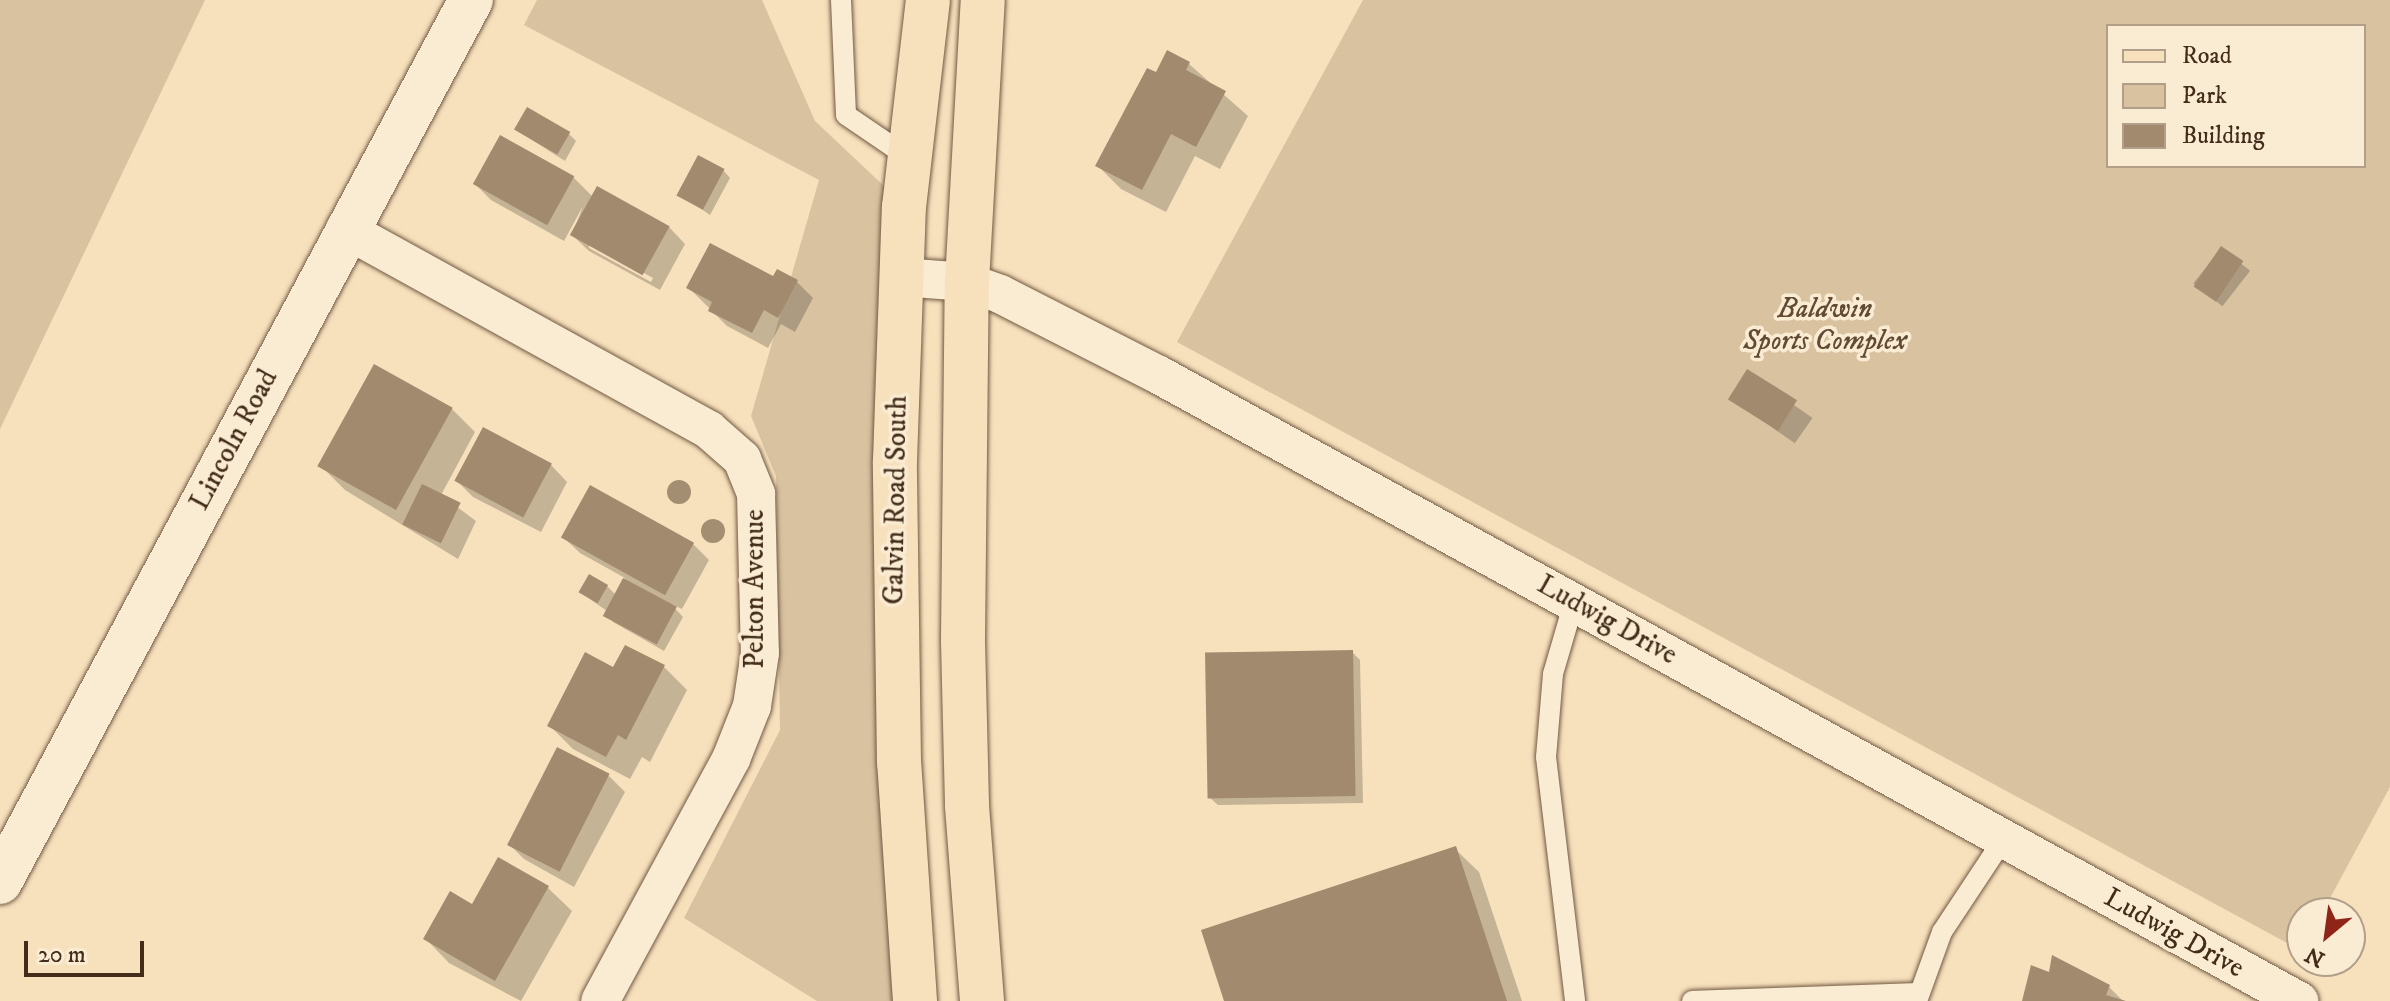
<!DOCTYPE html>
<style>
body{margin:0}
#map{position:relative;width:2390px;height:1001px;overflow:hidden;background:#f7e0bc;font-family:"IM FELL DW Pica",serif}
div>[style]{position:absolute}
.green>*{inset:0;background:#d8c2a0}
.shadow>*{inset:0;background:#0003;transform-origin:0 0}
.building>*{inset:0;background:#a18a6e;transform-origin:0 0}
.roads{filter:drop-shadow(0 0 2px #705a42) drop-shadow(0 0 2px #705a42)}
.lane>*{height:20px;margin:-10px;padding:0 10px;transform-origin:10px;border-radius:10px;background:#faebd3}
.street>*{height:38px;margin:-19px;padding:0 19px;transform-origin:19px;border-radius:19px;background:#faebd3}
.secondary>*{height:44px;margin:-22px;padding:0 22px;transform-origin:22px;border-radius:22px;background:#faebd3}
.primary>*{height:44px;margin:-22px;padding:0 22px;transform-origin:22px;border-radius:22px;background:#f7e0bc}
.trees>*{width:24px;height:24px;margin:-12px;border-radius:50%;background:#a48e72}
span{translate:-50% -50%;white-space:nowrap;text-align:center;line-height:1.15;-webkit-text-stroke:7px #faebd3;paint-order:stroke}
.park-label{font-size:28px;color:#614b35;font-style:italic}
.street-label{font-size:28px;color:#432d1a}
.legend{position:absolute;left:2106px;top:24px;width:260px;height:144px;box-sizing:border-box;background:#faebd3;border:2px solid #b19f89;margin:0;padding:10px 14px;list-style:none;font-size:24px;color:#432d1a}
.legend li{display:flex;align-items:center;gap:16px;height:40px}
.legend b{width:40px;border:2px solid #b19f89}
.north{position:absolute;left:2286px;top:897px;width:80px;height:80px;box-sizing:border-box;background:#faebd3;border:2px solid #b19f89;border-radius:50%;rotate:209deg;font-size:22px;font-weight:700;line-height:32px;text-align:center;color:#432d1a}
.north::after{content:'';display:block;margin:auto;width:28px;height:36px;background:#8f2418;clip-path:polygon(50% 0,100% 100%,50% 72%,0 100%)}
.scale{position:absolute;left:24px;top:941px;width:120px;height:36px;box-sizing:border-box;border:4px solid #432d1a;border-top:0;padding-left:10px;font-size:24px;line-height:28px;white-space:nowrap;color:#432d1a;-webkit-text-stroke:6px #faebd3;paint-order:stroke}
</style>
<div id="map">
<div class="green">
<i style="clip-path:polygon(0 0,205px 0,0 429px)"></i>
<i style="clip-path:polygon(537px 0,762px 0,815px 121px,885px 187px,882px 812px,893px 1001px,817px 1001px,684px 918px,780px 730px,776px 476px,751px 416px,819px 180px,524px 25px)"></i>
<i style="clip-path:polygon(evenodd,1363px 0,2390px 0,2390px 787px,2322px 913px,2302px 913px,2302px 951px,1177px 342px,1363px 0,2108px 26px,2364px 26px,2364px 166px,2108px 166px,2108px 26px)"></i>
</div>
<div class="shadow">
<i style="clip-path:polygon(1189px 64px,1248px 116px,1220px 169px,1195px 156px,1166px 212px,1121px 189px,1097px 165px)"></i>
<i style="clip-path:polygon(516px 130px,568px 133px,576px 141px,565px 161px)"></i>
<i style="clip-path:polygon(evenodd,501px 137px,574px 178px,593px 197px,669px 227px,685px 244px,660px 290px,589px 251px,572px 235px,583px 206px,564px 241px,491px 200px,475px 184px,501px 137px,589px 243px,653px 278px,651px 282px,589px 248px,589px 243px)"></i>
<i style="clip-path:polygon(723px 170px,730px 178px,710px 215px,679px 194px)"></i>
<i style="left:2221px;top:248px;width:37px;height:45px;rotate:38deg"></i>
<i style="clip-path:polygon(774px 279px,797px 282px,813px 298px,795px 332px,781px 324px,768px 348px,727px 326px,689px 288px)"></i>
<i style="left:1747px;top:372px;width:80px;height:31px;rotate:35deg"></i>
<i style="clip-path:polygon(452px 409px,475px 432px,441px 495px,476px 521px,458px 559px,345px 490px,321px 466px)"></i>
<i style="clip-path:polygon(551px 465px,567px 482px,541px 532px,473px 497px,457px 481px)"></i>
<i style="clip-path:polygon(563px 537px,693px 544px,709px 560px,682px 609px,671px 604px,683px 617px,664px 651px,613px 622px,607px 611px,581px 593px,607px 586px,616px 595px,625px 578px,580px 553px)"></i>
<i style="clip-path:polygon(1352px 652px,1360px 660px,1363px 803px,1218px 805px,1210px 798px)"></i>
<i style="clip-path:polygon(664px 667px,687px 690px,650px 762px,642px 757px,630px 779px,573px 749px,549px 725px,614px 670px)"></i>
<i style="clip-path:polygon(609px 776px,625px 792px,574px 887px,524px 859px,508px 843px)"></i>
<i style="clip-path:polygon(1455px 849px,1479px 872px,1522px 1001px,1226px 1001px)"></i>
<i style="clip-path:polygon(548px 888px,572px 911px,521px 1001px,449px 963px,426px 939px,473px 906px)"></i>
<i style="clip-path:polygon(2109px 987px,2123px 1001px,2024px 1001px)"></i>
</div>
<div class="building">
<i style="clip-path:polygon(1167px 50px,1190px 62px,1186px 70px,1226px 91px,1196px 147px,1171px 134px,1142px 190px,1095px 166px,1147px 68px,1156px 72px)"></i>
<i style="left:527px;top:107px;width:50px;height:26px;rotate:30deg"></i>
<i style="left:500px;top:135px;width:85px;height:56px;rotate:29deg"></i>
<i style="left:698px;top:155px;width:30px;height:46px;rotate:28deg"></i>
<i style="left:597px;top:186px;width:83px;height:56px;rotate:29deg"></i>
<i style="clip-path:polygon(710px 243px,773px 276px,777px 269px,798px 280px,778px 318px,764px 310px,752px 333px,708px 311px,712px 302px,686px 288px)"></i>
<i style="left:2221px;top:246px;width:27px;height:49px;rotate:34deg"></i>
<i style="left:374px;top:364px;width:90px;height:117px;rotate:29deg"></i>
<i style="left:1747px;top:369px;width:59px;height:36px;rotate:32deg"></i>
<i style="left:483px;top:427px;width:78px;height:61px;rotate:28deg"></i>
<i style="left:422px;top:484px;width:43px;height:45px;rotate:26deg"></i>
<i style="left:590px;top:485px;width:119px;height:60px;rotate:29deg"></i>
<i style="left:589px;top:574px;width:22px;height:21px;rotate:30deg"></i>
<i style="left:623px;top:578px;width:61px;height:43px;rotate:28deg"></i>
<i style="clip-path:polygon(625px 645px,665px 665px,626px 740px,618px 735px,606px 757px,547px 726px,585px 652px,613px 667px)"></i>
<i style="left:1353px;top:650px;width:146px;height:148px;rotate:89deg"></i>
<i style="left:557px;top:747px;width:59px;height:110px;rotate:27deg"></i>
<i style="clip-path:polygon(1456px 846px,1507px 1001px,1224px 1001px,1201px 930px)"></i>
<i style="clip-path:polygon(498px 857px,549px 886px,495px 981px,423px 939px,450px 891px,472px 904px)"></i>
<i style="clip-path:polygon(2052px 955px,2110px 985px,2106px 995px,2126px 1001px,2022px 1001px,2031px 965px,2049px 972px)"></i>
</div>
<div class="roads">
<div class="lane">
<i style="left:841px;top:0;width:115px;rotate:87.5deg"></i>
<i style="left:846px;top:115px;width:76px;rotate:34.3deg"></i>
<i style="left:1574px;top:602px;width:75px;rotate:106.3deg"></i>
<i style="left:1553px;top:674px;width:83px;rotate:94.8deg"></i>
<i style="left:1546px;top:757px;width:246px;rotate:83.2deg"></i>
<i style="left:1692px;top:1001px;width:224px;rotate:-2deg"></i>
<i style="left:1917px;top:1001px;width:73px;rotate:-70.1deg"></i>
<i style="left:1942px;top:932px;width:110px;rotate:-56.5deg"></i>
</div>
<div class="street">
<i style="left:345px;top:229px;width:416px;rotate:28.9deg"></i>
<i style="left:709px;top:430px;width:44px;rotate:41.3deg"></i>
<i style="left:742px;top:459px;width:38px;rotate:68deg"></i>
<i style="left:756px;top:494px;width:159px;rotate:88.6deg"></i>
<i style="left:760px;top:653px;width:54px;rotate:98.6deg"></i>
<i style="left:752px;top:706px;width:57px;rotate:111.6deg"></i>
<i style="left:731px;top:759px;width:275px;rotate:118.4deg"></i>
<i style="left:901px;top:277px;width:66px;rotate:4.3deg"></i>
<i style="left:967px;top:282px;width:35px;rotate:20deg"></i>
<i style="left:1000px;top:294px;width:178px;rotate:27deg"></i>
<i style="left:1159px;top:375px;width:1301px;rotate:28.77deg"></i>
</div>
<div class="secondary">
<i style="left:0;top:882px;width:1000px;rotate:-61.9deg"></i>
</div>
<div class="primary">
<i style="left:915px;top:1001px;width:239px;rotate:-93.8deg"></i>
<i style="left:899px;top:763px;width:302px;rotate:-90.8deg"></i>
<i style="left:895px;top:461px;width:254px;rotate:-88deg"></i>
<i style="left:904px;top:207px;width:208px;rotate:-83.4deg"></i>
<i style="left:982px;top:1001px;width:197px;rotate:-94.4deg"></i>
<i style="left:967px;top:805px;width:165px;rotate:-91.4deg"></i>
<i style="left:963px;top:640px;width:358px;rotate:-89.4deg"></i>
<i style="left:967px;top:282px;width:282px;rotate:-86.8deg"></i>
</div>
</div>
<div class="trees">
<i style="left:679px;top:492px"></i>
<i style="left:713px;top:531px"></i>
</div>
<div class="park-label">
<span style="left:1825px;top:325px">Baldwin<br>Sports Complex</span>
</div>
<div class="street-label">
<span style="left:234px;top:440px;rotate:-62deg">Lincoln Road</span>
<span style="left:896px;top:500px;rotate:-89deg">Galvin Road South</span>
<span style="left:755px;top:589px;rotate:-90deg">Pelton Avenue</span>
<span style="left:1607px;top:620px;rotate:29deg">Ludwig Drive</span>
<span style="left:2174px;top:933px;rotate:29deg">Ludwig Drive</span>
</div>
<ul class="legend">
<li><b style="height:10px;background:#f7e0bc"></b>Road</li>
<li><b style="height:22px;background:#d8c2a0"></b>Park</li>
<li><b style="height:22px;background:#a18a6e"></b>Building</li>
</ul>
<div class="north">N</div>
<div class="scale">20 m</div>
</div>
